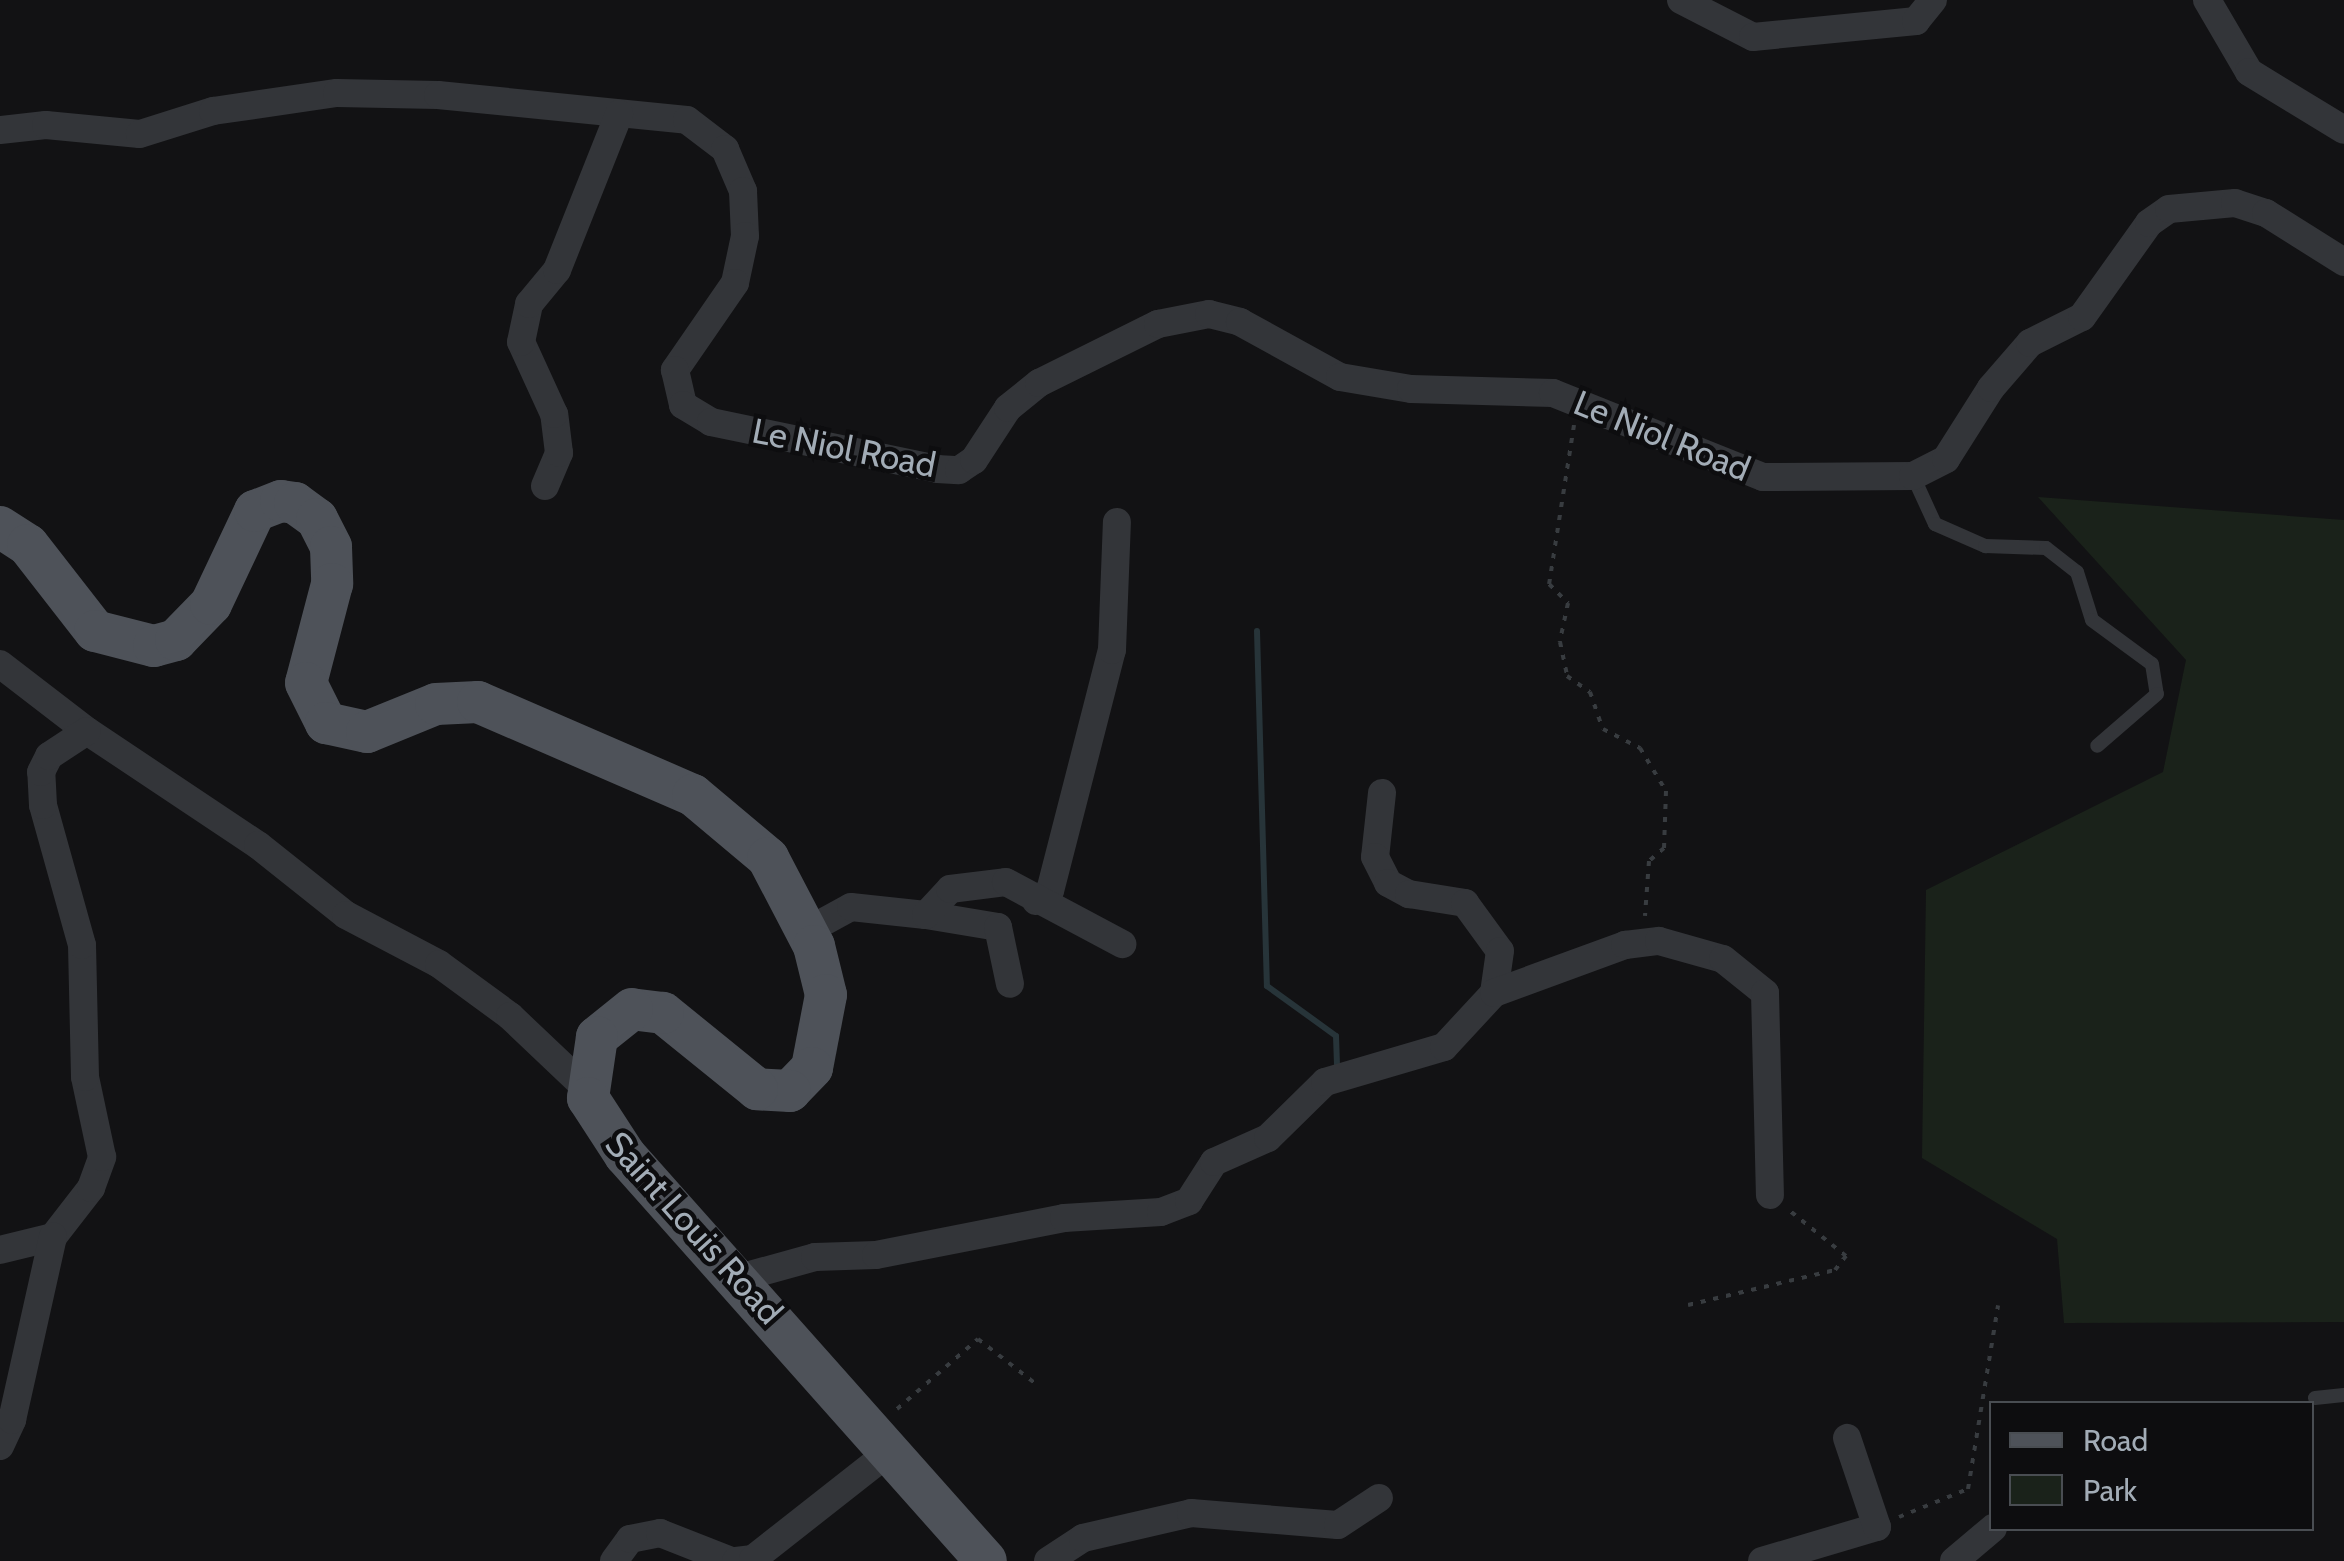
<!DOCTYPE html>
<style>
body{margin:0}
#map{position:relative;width:2344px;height:1561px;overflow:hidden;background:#121214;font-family:Cabin,sans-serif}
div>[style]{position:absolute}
.green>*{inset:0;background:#1a221a}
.stream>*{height:6px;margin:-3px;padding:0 3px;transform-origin:3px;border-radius:3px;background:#273439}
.path>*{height:4px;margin-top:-2px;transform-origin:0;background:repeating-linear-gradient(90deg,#383c40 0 5px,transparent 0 13px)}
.lane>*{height:14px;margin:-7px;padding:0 7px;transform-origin:7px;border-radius:7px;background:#333539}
.street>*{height:28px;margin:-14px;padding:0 14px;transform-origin:14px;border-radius:14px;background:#333539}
.primary>*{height:42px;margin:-21px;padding:0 21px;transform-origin:21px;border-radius:21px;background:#4e5259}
span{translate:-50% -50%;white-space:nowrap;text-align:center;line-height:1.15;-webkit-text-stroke:9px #0d0d0f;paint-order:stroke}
.street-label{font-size:35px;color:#a2acb6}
.legend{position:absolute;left:1989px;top:1401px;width:325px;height:130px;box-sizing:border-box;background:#0d0d0f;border:2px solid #494d52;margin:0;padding:12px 18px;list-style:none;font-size:30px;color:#a2acb6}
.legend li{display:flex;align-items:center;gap:20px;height:50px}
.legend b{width:50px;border:2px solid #494d52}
</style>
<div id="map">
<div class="green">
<i style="clip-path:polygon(2038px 497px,2344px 520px,2344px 1322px,2064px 1323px,2057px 1239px,1922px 1158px,1926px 890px,2163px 772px,2186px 660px)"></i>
</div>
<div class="stream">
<i style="left:1257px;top:631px;width:355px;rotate:88.4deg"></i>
<i style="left:1267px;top:986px;width:85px;rotate:35.9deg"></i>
<i style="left:1336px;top:1036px;width:28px;rotate:88deg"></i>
</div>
<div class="path">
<i style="left:1574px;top:425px;width:161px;rotate:98.9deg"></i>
<i style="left:1549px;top:584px;width:27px;rotate:45deg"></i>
<i style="left:1568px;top:603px;width:40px;rotate:102deg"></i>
<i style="left:1560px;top:642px;width:35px;rotate:78deg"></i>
<i style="left:1567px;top:676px;width:28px;rotate:35deg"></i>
<i style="left:1590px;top:692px;width:39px;rotate:71deg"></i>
<i style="left:1603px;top:729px;width:42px;rotate:27.2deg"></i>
<i style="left:1640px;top:748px;width:50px;rotate:58.8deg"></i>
<i style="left:1666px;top:791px;width:57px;rotate:92deg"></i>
<i style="left:1664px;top:848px;width:20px;rotate:139deg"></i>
<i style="left:1649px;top:861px;width:55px;rotate:94.2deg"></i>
<i style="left:1688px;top:1305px;width:151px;rotate:-13.4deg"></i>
<i style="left:1835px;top:1270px;width:18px;rotate:-52deg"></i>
<i style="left:1846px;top:1256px;width:72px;rotate:-141.2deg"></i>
<i style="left:897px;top:1409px;width:107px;rotate:-40.8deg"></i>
<i style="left:978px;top:1339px;width:73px;rotate:37.8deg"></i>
<i style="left:1899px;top:1517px;width:74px;rotate:-22.1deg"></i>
<i style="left:1968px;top:1489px;width:186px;rotate:-80.7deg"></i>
</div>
<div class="lane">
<i style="left:1913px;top:476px;width:53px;rotate:65.4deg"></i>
<i style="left:1935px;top:524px;width:55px;rotate:23.7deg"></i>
<i style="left:1985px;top:546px;width:61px;rotate:1.9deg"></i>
<i style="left:2046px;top:548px;width:39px;rotate:38deg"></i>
<i style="left:2077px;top:572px;width:50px;rotate:72.6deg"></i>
<i style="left:2092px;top:620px;width:74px;rotate:36.3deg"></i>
<i style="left:2152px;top:664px;width:30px;rotate:81deg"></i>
<i style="left:2157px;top:694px;width:79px;rotate:139.1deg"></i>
<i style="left:2315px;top:1398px;width:29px;rotate:-6deg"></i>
</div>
<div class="street">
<i style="left:1681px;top:0;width:81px;rotate:27.2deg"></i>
<i style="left:1753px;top:37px;width:164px;rotate:-5.6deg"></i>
<i style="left:1916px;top:21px;width:27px;rotate:-51deg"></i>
<i style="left:2207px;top:0;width:83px;rotate:59.7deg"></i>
<i style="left:2249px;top:72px;width:111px;rotate:31.4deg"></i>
<i style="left:0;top:130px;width:46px;rotate:-6.2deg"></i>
<i style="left:46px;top:125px;width:94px;rotate:5.5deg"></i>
<i style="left:140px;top:134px;width:77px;rotate:-17.5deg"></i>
<i style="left:213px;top:111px;width:125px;rotate:-8.3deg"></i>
<i style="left:337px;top:93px;width:101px;rotate:1.1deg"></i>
<i style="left:438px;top:95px;width:250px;rotate:5.7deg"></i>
<i style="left:687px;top:120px;width:48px;rotate:37.3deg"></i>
<i style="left:725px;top:149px;width:46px;rotate:66.8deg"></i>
<i style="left:743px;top:191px;width:45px;rotate:87.5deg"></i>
<i style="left:745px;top:236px;width:48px;rotate:102deg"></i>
<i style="left:735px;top:283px;width:106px;rotate:124.6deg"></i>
<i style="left:675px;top:370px;width:36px;rotate:77deg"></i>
<i style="left:683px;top:405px;width:33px;rotate:31deg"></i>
<i style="left:711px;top:422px;width:231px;rotate:11.7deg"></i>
<i style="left:937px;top:469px;width:22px;rotate:3deg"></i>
<i style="left:959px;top:470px;width:18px;rotate:-34deg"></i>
<i style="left:974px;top:460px;width:62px;rotate:-56.8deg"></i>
<i style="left:1008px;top:408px;width:40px;rotate:-39deg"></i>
<i style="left:1039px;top:383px;width:133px;rotate:-26.4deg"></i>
<i style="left:1158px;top:324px;width:52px;rotate:-11.1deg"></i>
<i style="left:1209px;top:314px;width:32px;rotate:14deg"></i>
<i style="left:1240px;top:322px;width:114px;rotate:28.8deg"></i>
<i style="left:1340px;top:377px;width:72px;rotate:9.6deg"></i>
<i style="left:1411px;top:389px;width:142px;rotate:1.6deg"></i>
<i style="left:1553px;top:393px;width:226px;rotate:21.8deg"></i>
<i style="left:1763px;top:477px;width:150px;rotate:-0.4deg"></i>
<i style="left:1913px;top:476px;width:37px;rotate:-27deg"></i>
<i style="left:1946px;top:459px;width:84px;rotate:-57.6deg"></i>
<i style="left:1991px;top:388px;width:60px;rotate:-49.1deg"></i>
<i style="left:2030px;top:343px;width:58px;rotate:-26.6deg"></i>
<i style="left:2082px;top:317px;width:115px;rotate:-54.5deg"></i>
<i style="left:2149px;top:223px;width:24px;rotate:-35deg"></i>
<i style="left:2169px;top:209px;width:66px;rotate:-5.2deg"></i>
<i style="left:2235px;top:203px;width:33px;rotate:18deg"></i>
<i style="left:2266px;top:213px;width:92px;rotate:32.1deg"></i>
<i style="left:545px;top:486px;width:36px;rotate:-67deg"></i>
<i style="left:559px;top:453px;width:39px;rotate:-97deg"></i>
<i style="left:554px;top:414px;width:79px;rotate:-114.6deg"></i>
<i style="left:521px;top:342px;width:39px;rotate:-78deg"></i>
<i style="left:529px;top:304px;width:44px;rotate:-50.5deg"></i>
<i style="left:557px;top:270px;width:168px;rotate:-68.3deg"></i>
<i style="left:0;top:664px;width:110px;rotate:37.6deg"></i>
<i style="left:87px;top:731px;width:206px;rotate:33.7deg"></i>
<i style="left:258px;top:845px;width:112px;rotate:38.5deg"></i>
<i style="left:346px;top:915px;width:105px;rotate:27.8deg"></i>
<i style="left:439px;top:964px;width:88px;rotate:36.2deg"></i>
<i style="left:510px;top:1016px;width:105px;rotate:43.5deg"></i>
<i style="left:1382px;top:793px;width:64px;rotate:96.2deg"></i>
<i style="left:1375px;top:857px;width:29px;rotate:63deg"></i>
<i style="left:1388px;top:883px;width:24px;rotate:28deg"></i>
<i style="left:1409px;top:894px;width:57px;rotate:9.1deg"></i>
<i style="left:1465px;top:903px;width:59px;rotate:53.9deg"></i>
<i style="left:1500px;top:951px;width:42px;rotate:98.1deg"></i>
<i style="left:1036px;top:901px;width:17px;rotate:-36deg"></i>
<i style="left:1050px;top:891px;width:249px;rotate:-75.6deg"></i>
<i style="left:1112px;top:650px;width:128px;rotate:-87.8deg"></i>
<i style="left:926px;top:915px;width:73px;rotate:9.5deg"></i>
<i style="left:998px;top:927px;width:58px;rotate:78.1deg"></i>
<i style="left:807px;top:931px;width:50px;rotate:-28.6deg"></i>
<i style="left:851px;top:907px;width:75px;rotate:6.1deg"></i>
<i style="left:926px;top:915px;width:35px;rotate:-47deg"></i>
<i style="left:950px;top:889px;width:56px;rotate:-7.1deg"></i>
<i style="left:1006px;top:882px;width:132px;rotate:28.1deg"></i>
<i style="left:0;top:1250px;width:55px;rotate:-13.8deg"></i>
<i style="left:53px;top:1237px;width:62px;rotate:-52.2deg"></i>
<i style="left:91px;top:1188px;width:33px;rotate:-70deg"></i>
<i style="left:102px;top:1157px;width:82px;rotate:-102deg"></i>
<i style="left:85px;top:1077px;width:132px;rotate:-91.3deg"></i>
<i style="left:82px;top:945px;width:145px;rotate:-105.6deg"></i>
<i style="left:43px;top:805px;width:33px;rotate:-93deg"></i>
<i style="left:41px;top:772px;width:18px;rotate:-63deg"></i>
<i style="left:49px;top:756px;width:45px;rotate:-33.3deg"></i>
<i style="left:739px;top:1278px;width:79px;rotate:-15.4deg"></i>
<i style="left:815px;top:1257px;width:61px;rotate:-1.9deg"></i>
<i style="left:876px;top:1255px;width:192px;rotate:-11.1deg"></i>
<i style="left:1064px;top:1218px;width:97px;rotate:-3.5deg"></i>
<i style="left:1161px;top:1212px;width:30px;rotate:-21deg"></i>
<i style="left:1189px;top:1201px;width:46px;rotate:-57.3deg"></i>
<i style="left:1214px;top:1162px;width:59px;rotate:-24deg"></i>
<i style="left:1268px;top:1138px;width:80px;rotate:-44.5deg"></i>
<i style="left:1325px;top:1082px;width:124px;rotate:-16.4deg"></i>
<i style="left:1444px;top:1047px;width:74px;rotate:-47.2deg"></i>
<i style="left:1494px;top:993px;width:140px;rotate:-20.1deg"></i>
<i style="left:1625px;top:945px;width:34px;rotate:-7deg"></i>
<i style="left:1659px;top:941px;width:66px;rotate:15.7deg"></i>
<i style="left:1723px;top:959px;width:54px;rotate:39deg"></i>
<i style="left:1765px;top:993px;width:202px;rotate:88.6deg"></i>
<i style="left:0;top:1446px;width:29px;rotate:-65deg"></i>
<i style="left:12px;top:1420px;width:188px;rotate:-77.4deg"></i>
<i style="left:614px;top:1561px;width:27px;rotate:-54deg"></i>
<i style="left:630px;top:1539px;width:31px;rotate:-11deg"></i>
<i style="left:660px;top:1533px;width:76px;rotate:21.5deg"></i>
<i style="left:736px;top:1561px;width:17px;rotate:-7deg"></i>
<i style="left:753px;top:1559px;width:174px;rotate:-38.2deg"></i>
<i style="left:1048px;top:1561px;width:42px;rotate:-33.3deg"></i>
<i style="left:1083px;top:1538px;width:111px;rotate:-13deg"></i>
<i style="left:1191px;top:1513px;width:147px;rotate:4.7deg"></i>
<i style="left:1338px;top:1525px;width:49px;rotate:-33.4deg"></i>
<i style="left:1762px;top:1561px;width:120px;rotate:-16.5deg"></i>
<i style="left:1877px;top:1527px;width:94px;rotate:-108.6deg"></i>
<i style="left:1954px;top:1561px;width:51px;rotate:-40.2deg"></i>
</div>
<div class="primary">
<i style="left:0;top:527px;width:33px;rotate:33deg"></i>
<i style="left:28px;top:545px;width:109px;rotate:52.1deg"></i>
<i style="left:95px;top:631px;width:61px;rotate:14.3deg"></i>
<i style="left:154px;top:646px;width:23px;rotate:-15deg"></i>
<i style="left:176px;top:640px;width:50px;rotate:-45.8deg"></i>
<i style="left:211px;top:604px;width:103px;rotate:-64.7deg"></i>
<i style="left:255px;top:511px;width:28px;rotate:-21deg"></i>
<i style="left:281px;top:501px;width:14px;rotate:8deg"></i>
<i style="left:295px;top:503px;width:27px;rotate:36deg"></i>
<i style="left:317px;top:519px;width:31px;rotate:63deg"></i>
<i style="left:331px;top:547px;width:37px;rotate:88deg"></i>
<i style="left:332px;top:584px;width:102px;rotate:104.7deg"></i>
<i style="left:306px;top:683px;width:45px;rotate:63.4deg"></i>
<i style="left:326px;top:723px;width:42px;rotate:12.4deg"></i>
<i style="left:367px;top:732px;width:74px;rotate:-22.1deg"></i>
<i style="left:436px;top:704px;width:42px;rotate:-2.7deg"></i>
<i style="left:478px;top:702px;width:234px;rotate:23.4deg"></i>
<i style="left:693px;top:795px;width:98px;rotate:40deg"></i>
<i style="left:768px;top:858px;width:99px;rotate:62.4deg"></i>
<i style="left:814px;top:946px;width:50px;rotate:76.2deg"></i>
<i style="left:826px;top:995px;width:74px;rotate:100.9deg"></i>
<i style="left:812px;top:1068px;width:32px;rotate:134deg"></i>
<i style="left:790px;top:1091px;width:33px;rotate:-177deg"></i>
<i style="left:757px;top:1089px;width:121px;rotate:-141deg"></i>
<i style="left:663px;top:1013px;width:31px;rotate:-173deg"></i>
<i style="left:632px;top:1009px;width:45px;rotate:141.3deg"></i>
<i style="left:597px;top:1037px;width:62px;rotate:98.4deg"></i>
<i style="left:588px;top:1098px;width:68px;rotate:57deg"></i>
<i style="left:625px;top:1155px;width:543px;rotate:48.36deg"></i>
</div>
<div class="street-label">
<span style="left:1662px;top:436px;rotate:22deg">Le Niol Road</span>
<span style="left:844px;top:448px;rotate:11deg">Le Niol Road</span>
<span style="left:694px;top:1228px;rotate:48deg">Saint Louis Road</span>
</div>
<ul class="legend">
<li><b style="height:12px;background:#4e5259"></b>Road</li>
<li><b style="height:28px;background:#1a221a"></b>Park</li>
</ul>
</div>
